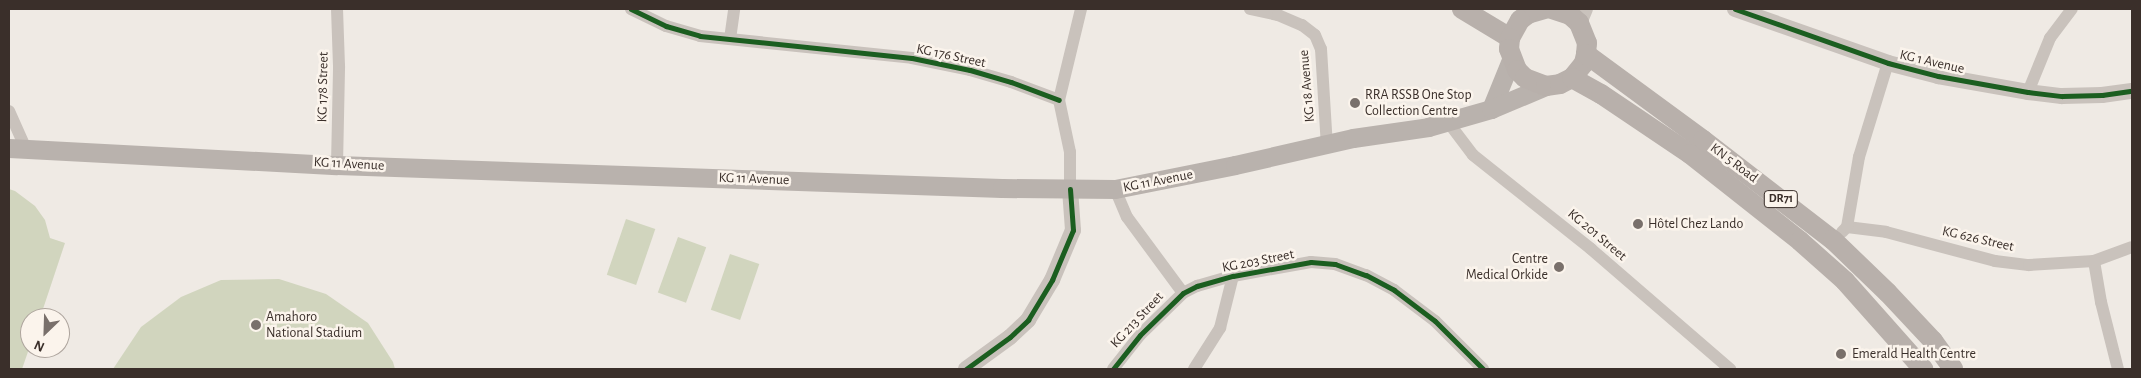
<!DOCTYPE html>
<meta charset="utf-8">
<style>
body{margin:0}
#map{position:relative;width:2141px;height:378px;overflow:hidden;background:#efeae4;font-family:"Alegreya Sans",sans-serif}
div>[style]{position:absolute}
.green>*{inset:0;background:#d1d5be;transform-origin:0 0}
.minor>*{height:12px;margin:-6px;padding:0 6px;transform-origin:6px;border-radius:6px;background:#c9c2bc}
.tertiary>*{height:16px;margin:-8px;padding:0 8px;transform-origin:8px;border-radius:8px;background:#c9c2bc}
.secondary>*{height:19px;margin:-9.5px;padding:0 9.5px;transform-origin:9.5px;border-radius:9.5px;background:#b9b2ad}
.primary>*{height:20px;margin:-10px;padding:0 10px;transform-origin:10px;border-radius:10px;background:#b8b0ab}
.cycleway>*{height:5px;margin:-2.5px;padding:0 2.5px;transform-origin:2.5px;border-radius:2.5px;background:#1b5e20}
.dots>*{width:14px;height:14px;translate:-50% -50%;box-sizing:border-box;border:2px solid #fbf4ec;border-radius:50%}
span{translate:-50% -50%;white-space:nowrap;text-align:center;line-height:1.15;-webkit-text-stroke:5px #fbf4ec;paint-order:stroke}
.shield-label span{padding:1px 4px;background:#fbf4ec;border:1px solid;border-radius:4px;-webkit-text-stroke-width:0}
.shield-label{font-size:12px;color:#3a2f2a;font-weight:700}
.street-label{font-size:14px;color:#3a2f2a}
.poi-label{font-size:14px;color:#3a2f2a}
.left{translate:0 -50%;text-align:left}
.right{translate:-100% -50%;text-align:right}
.frame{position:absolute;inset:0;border:10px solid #3a2f2a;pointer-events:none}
.north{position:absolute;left:20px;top:308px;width:50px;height:50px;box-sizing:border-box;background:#fbf4ec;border:1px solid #aea59e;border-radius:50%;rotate:204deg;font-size:14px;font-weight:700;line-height:20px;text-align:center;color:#3a2f2a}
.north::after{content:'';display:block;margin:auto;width:18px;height:22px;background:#79706b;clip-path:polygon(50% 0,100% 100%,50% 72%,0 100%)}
</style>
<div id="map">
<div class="green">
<i style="clip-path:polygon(9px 189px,15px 191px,35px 206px,45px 220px,50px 238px,65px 243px,40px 318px,30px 318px,30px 346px,22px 369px,9px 369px)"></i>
<i style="left:626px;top:219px;width:31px;height:59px;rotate:19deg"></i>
<i style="left:678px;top:237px;width:30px;height:59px;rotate:20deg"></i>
<i style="left:730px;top:254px;width:31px;height:59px;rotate:19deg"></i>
<i style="clip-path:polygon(279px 279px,326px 294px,368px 323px,393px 362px,395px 369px,113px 369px,141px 327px,181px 297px,221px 280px)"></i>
</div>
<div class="minor">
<i style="left:631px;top:9px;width:39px;rotate:26deg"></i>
<i style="left:666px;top:26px;width:35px;rotate:16deg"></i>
<i style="left:700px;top:36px;width:213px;rotate:5.9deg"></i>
<i style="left:912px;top:58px;width:59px;rotate:11.7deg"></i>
<i style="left:970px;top:70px;width:43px;rotate:16.3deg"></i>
<i style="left:1011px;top:82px;width:51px;rotate:20.6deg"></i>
<i style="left:1250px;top:9px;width:29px;rotate:12deg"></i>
<i style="left:1278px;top:15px;width:26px;rotate:23deg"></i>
<i style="left:1302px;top:25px;width:16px;rotate:38deg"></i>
<i style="left:1315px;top:35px;width:15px;rotate:67deg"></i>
<i style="left:1321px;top:49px;width:97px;rotate:86.5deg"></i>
<i style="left:730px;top:39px;width:30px;rotate:-82deg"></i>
<i style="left:2028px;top:92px;width:58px;rotate:-67.8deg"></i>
<i style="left:2050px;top:38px;width:36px;rotate:-53deg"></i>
<i style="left:9px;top:111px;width:42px;rotate:65.9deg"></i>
<i style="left:1448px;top:122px;width:41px;rotate:52.9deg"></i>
<i style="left:1473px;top:155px;width:151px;rotate:38.5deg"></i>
<i style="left:1591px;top:249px;width:184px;rotate:40.8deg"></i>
<i style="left:337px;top:165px;width:99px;rotate:-88.8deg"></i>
<i style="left:339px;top:66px;width:57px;rotate:-92deg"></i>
<i style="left:1070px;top:189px;width:37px;rotate:-90deg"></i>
<i style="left:1070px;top:152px;width:53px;rotate:-101.9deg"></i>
<i style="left:1059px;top:100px;width:94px;rotate:-76.4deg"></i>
<i style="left:1115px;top:189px;width:30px;rotate:67deg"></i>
<i style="left:1127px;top:217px;width:94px;rotate:53.6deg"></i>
<i style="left:1847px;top:227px;width:39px;rotate:7deg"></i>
<i style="left:1886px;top:232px;width:113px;rotate:14.9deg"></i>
<i style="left:1995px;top:261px;width:34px;rotate:7deg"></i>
<i style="left:2029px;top:265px;width:65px;rotate:-3.5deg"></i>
<i style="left:2094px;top:261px;width:40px;rotate:-20.2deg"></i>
<i style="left:1842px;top:232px;width:7px;rotate:-45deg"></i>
<i style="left:1847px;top:227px;width:71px;rotate:-80.3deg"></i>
<i style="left:1859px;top:157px;width:98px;rotate:-72.9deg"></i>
<i style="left:2094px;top:261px;width:42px;rotate:80.3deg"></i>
<i style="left:2101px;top:302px;width:69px;rotate:75.8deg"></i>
<i style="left:1113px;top:369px;width:43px;rotate:-51.5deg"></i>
<i style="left:1140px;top:335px;width:60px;rotate:-44.3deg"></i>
<i style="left:1183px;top:293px;width:16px;rotate:-27deg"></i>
<i style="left:1197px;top:286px;width:37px;rotate:-16deg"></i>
<i style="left:1233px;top:276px;width:79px;rotate:-10.2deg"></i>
<i style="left:1311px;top:262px;width:24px;rotate:5deg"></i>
<i style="left:1335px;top:264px;width:33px;rotate:20deg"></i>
<i style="left:1366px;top:275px;width:32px;rotate:28deg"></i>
<i style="left:1394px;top:290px;width:51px;rotate:37.1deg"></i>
<i style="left:1435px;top:321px;width:68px;rotate:45deg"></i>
<i style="left:1194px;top:369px;width:49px;rotate:-57.6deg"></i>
<i style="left:1220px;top:328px;width:54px;rotate:-76deg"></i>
</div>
<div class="tertiary">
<i style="left:1735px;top:9px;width:162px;rotate:19.4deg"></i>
<i style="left:1888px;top:63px;width:52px;rotate:14.6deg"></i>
<i style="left:1938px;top:76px;width:91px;rotate:10.1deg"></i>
<i style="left:2028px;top:92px;width:34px;rotate:7deg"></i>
<i style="left:2062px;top:96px;width:40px;rotate:-1.4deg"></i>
<i style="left:2102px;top:95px;width:30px;rotate:-8deg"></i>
<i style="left:1579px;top:23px;width:15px;rotate:-67deg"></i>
<i style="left:966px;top:369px;width:54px;rotate:-36deg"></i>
<i style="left:1010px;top:337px;width:25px;rotate:-43deg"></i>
<i style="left:1028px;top:320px;width:47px;rotate:-59deg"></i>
<i style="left:1052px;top:280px;width:54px;rotate:-67.2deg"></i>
<i style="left:1073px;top:230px;width:41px;rotate:-94.2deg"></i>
</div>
<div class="secondary">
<i style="left:1491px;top:109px;width:53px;rotate:-67.8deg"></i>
<i style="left:9px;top:148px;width:328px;rotate:3deg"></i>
<i style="left:337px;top:165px;width:665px;rotate:1.98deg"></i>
<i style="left:1002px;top:188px;width:113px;rotate:0.5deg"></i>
<i style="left:1115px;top:189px;width:122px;rotate:-11.3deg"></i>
<i style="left:1235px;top:165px;width:121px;rotate:-12.9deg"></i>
<i style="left:1353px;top:138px;width:76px;rotate:-8.3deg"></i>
<i style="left:1428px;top:127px;width:66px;rotate:-15.9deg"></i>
<i style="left:1491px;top:109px;width:60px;rotate:-22.7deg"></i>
</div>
<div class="primary">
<i style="left:1462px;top:9px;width:56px;rotate:31.1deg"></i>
<i style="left:1545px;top:9px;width:18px;rotate:164deg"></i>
<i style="left:1528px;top:14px;width:10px;rotate:143deg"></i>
<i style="left:1520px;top:20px;width:21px;rotate:119deg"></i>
<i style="left:1510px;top:38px;width:11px;rotate:95deg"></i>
<i style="left:1509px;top:49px;width:22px;rotate:69deg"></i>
<i style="left:1517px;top:70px;width:11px;rotate:45deg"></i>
<i style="left:1525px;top:78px;width:22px;rotate:21deg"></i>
<i style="left:1546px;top:86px;width:14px;rotate:-8deg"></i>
<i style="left:1560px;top:84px;width:13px;rotate:-27deg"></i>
<i style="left:1572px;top:78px;width:19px;rotate:-51deg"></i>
<i style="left:1584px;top:63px;width:9px;rotate:-77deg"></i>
<i style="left:1586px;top:54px;width:11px;rotate:-85deg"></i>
<i style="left:1587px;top:43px;width:22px;rotate:-112deg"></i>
<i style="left:1579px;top:23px;width:12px;rotate:-138deg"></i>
<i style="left:1570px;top:15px;width:20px;rotate:-162deg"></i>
<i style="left:1586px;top:54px;width:145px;rotate:36.3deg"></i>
<i style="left:1703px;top:140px;width:164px;rotate:37.6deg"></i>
<i style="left:1833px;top:240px;width:76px;rotate:43.9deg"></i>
<i style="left:1888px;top:293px;width:66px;rotate:46.8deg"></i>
<i style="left:1933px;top:341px;width:34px;rotate:54deg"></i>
<i style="left:1572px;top:78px;width:33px;rotate:29deg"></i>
<i style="left:1601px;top:94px;width:107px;rotate:34deg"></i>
<i style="left:1690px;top:154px;width:140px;rotate:38.3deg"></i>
<i style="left:1800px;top:241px;width:60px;rotate:41.6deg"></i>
<i style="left:1845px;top:281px;width:118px;rotate:48.4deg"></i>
</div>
<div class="cycleway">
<i style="left:631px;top:9px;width:39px;rotate:26deg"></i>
<i style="left:666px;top:26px;width:35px;rotate:16deg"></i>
<i style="left:700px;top:36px;width:213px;rotate:5.9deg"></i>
<i style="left:912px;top:58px;width:59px;rotate:11.7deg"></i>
<i style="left:970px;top:70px;width:43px;rotate:16.3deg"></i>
<i style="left:1011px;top:82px;width:51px;rotate:20.6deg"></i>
<i style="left:1735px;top:9px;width:162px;rotate:19.4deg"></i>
<i style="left:1888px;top:63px;width:52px;rotate:14.6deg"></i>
<i style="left:1938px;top:76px;width:91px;rotate:10.1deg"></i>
<i style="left:2028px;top:92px;width:34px;rotate:7deg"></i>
<i style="left:2062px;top:96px;width:40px;rotate:-1.4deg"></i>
<i style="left:2102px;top:95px;width:30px;rotate:-8deg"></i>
<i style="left:966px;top:369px;width:54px;rotate:-36deg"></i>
<i style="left:1010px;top:337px;width:25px;rotate:-43deg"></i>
<i style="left:1028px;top:320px;width:47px;rotate:-59deg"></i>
<i style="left:1052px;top:280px;width:54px;rotate:-67.2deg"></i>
<i style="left:1073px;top:230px;width:41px;rotate:-94.2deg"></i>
<i style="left:1113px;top:369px;width:43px;rotate:-51.5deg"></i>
<i style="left:1140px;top:335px;width:60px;rotate:-44.3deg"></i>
<i style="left:1183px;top:293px;width:16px;rotate:-27deg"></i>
<i style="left:1197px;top:286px;width:37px;rotate:-16deg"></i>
<i style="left:1233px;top:276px;width:79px;rotate:-10.2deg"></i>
<i style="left:1311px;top:262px;width:24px;rotate:5deg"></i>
<i style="left:1335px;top:264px;width:33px;rotate:20deg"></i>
<i style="left:1366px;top:275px;width:32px;rotate:28deg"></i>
<i style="left:1394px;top:290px;width:51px;rotate:37.1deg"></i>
<i style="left:1435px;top:321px;width:68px;rotate:45deg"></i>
</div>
<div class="dots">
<i style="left:1355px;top:103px;background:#79706b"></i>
<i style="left:1638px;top:224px;background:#79706b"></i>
<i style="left:1559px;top:267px;background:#79706b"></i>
<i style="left:256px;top:325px;background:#79706b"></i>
<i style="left:1841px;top:354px;background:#79706b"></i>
</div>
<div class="shield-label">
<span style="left:1781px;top:199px">DR71</span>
</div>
<div class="street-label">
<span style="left:951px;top:56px;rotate:12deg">KG 176 Street</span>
<span style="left:1932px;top:62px;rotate:13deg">KG 1 Avenue</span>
<span style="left:1307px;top:86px;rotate:-95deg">KG 18 Avenue</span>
<span style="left:323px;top:87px;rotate:-89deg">KG 178 Street</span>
<span style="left:1734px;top:163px;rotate:37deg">KN 5 Road</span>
<span style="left:349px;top:164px;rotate:3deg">KG 11 Avenue</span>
<span style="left:754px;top:179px;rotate:2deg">KG 11 Avenue</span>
<span style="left:1158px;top:181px;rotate:-11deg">KG 11 Avenue</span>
<span style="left:1597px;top:235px;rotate:40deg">KG 201 Street</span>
<span style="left:1978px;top:239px;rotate:13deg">KG 626 Street</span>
<span style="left:1258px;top:261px;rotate:-11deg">KG 203 Street</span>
<span style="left:1137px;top:320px;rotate:-47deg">KG 213 Street</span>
</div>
<div class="poi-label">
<span class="left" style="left:1365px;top:103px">RRA RSSB One Stop<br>Collection Centre</span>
<span class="left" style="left:1648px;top:224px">Hôtel Chez Lando</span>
<span class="right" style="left:1548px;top:267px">Centre<br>Medical Orkide</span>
<span class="left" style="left:266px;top:325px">Amahoro<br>National Stadium</span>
<span class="left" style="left:1852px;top:354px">Emerald Health Centre</span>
</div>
<div class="frame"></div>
<div class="north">N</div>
</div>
